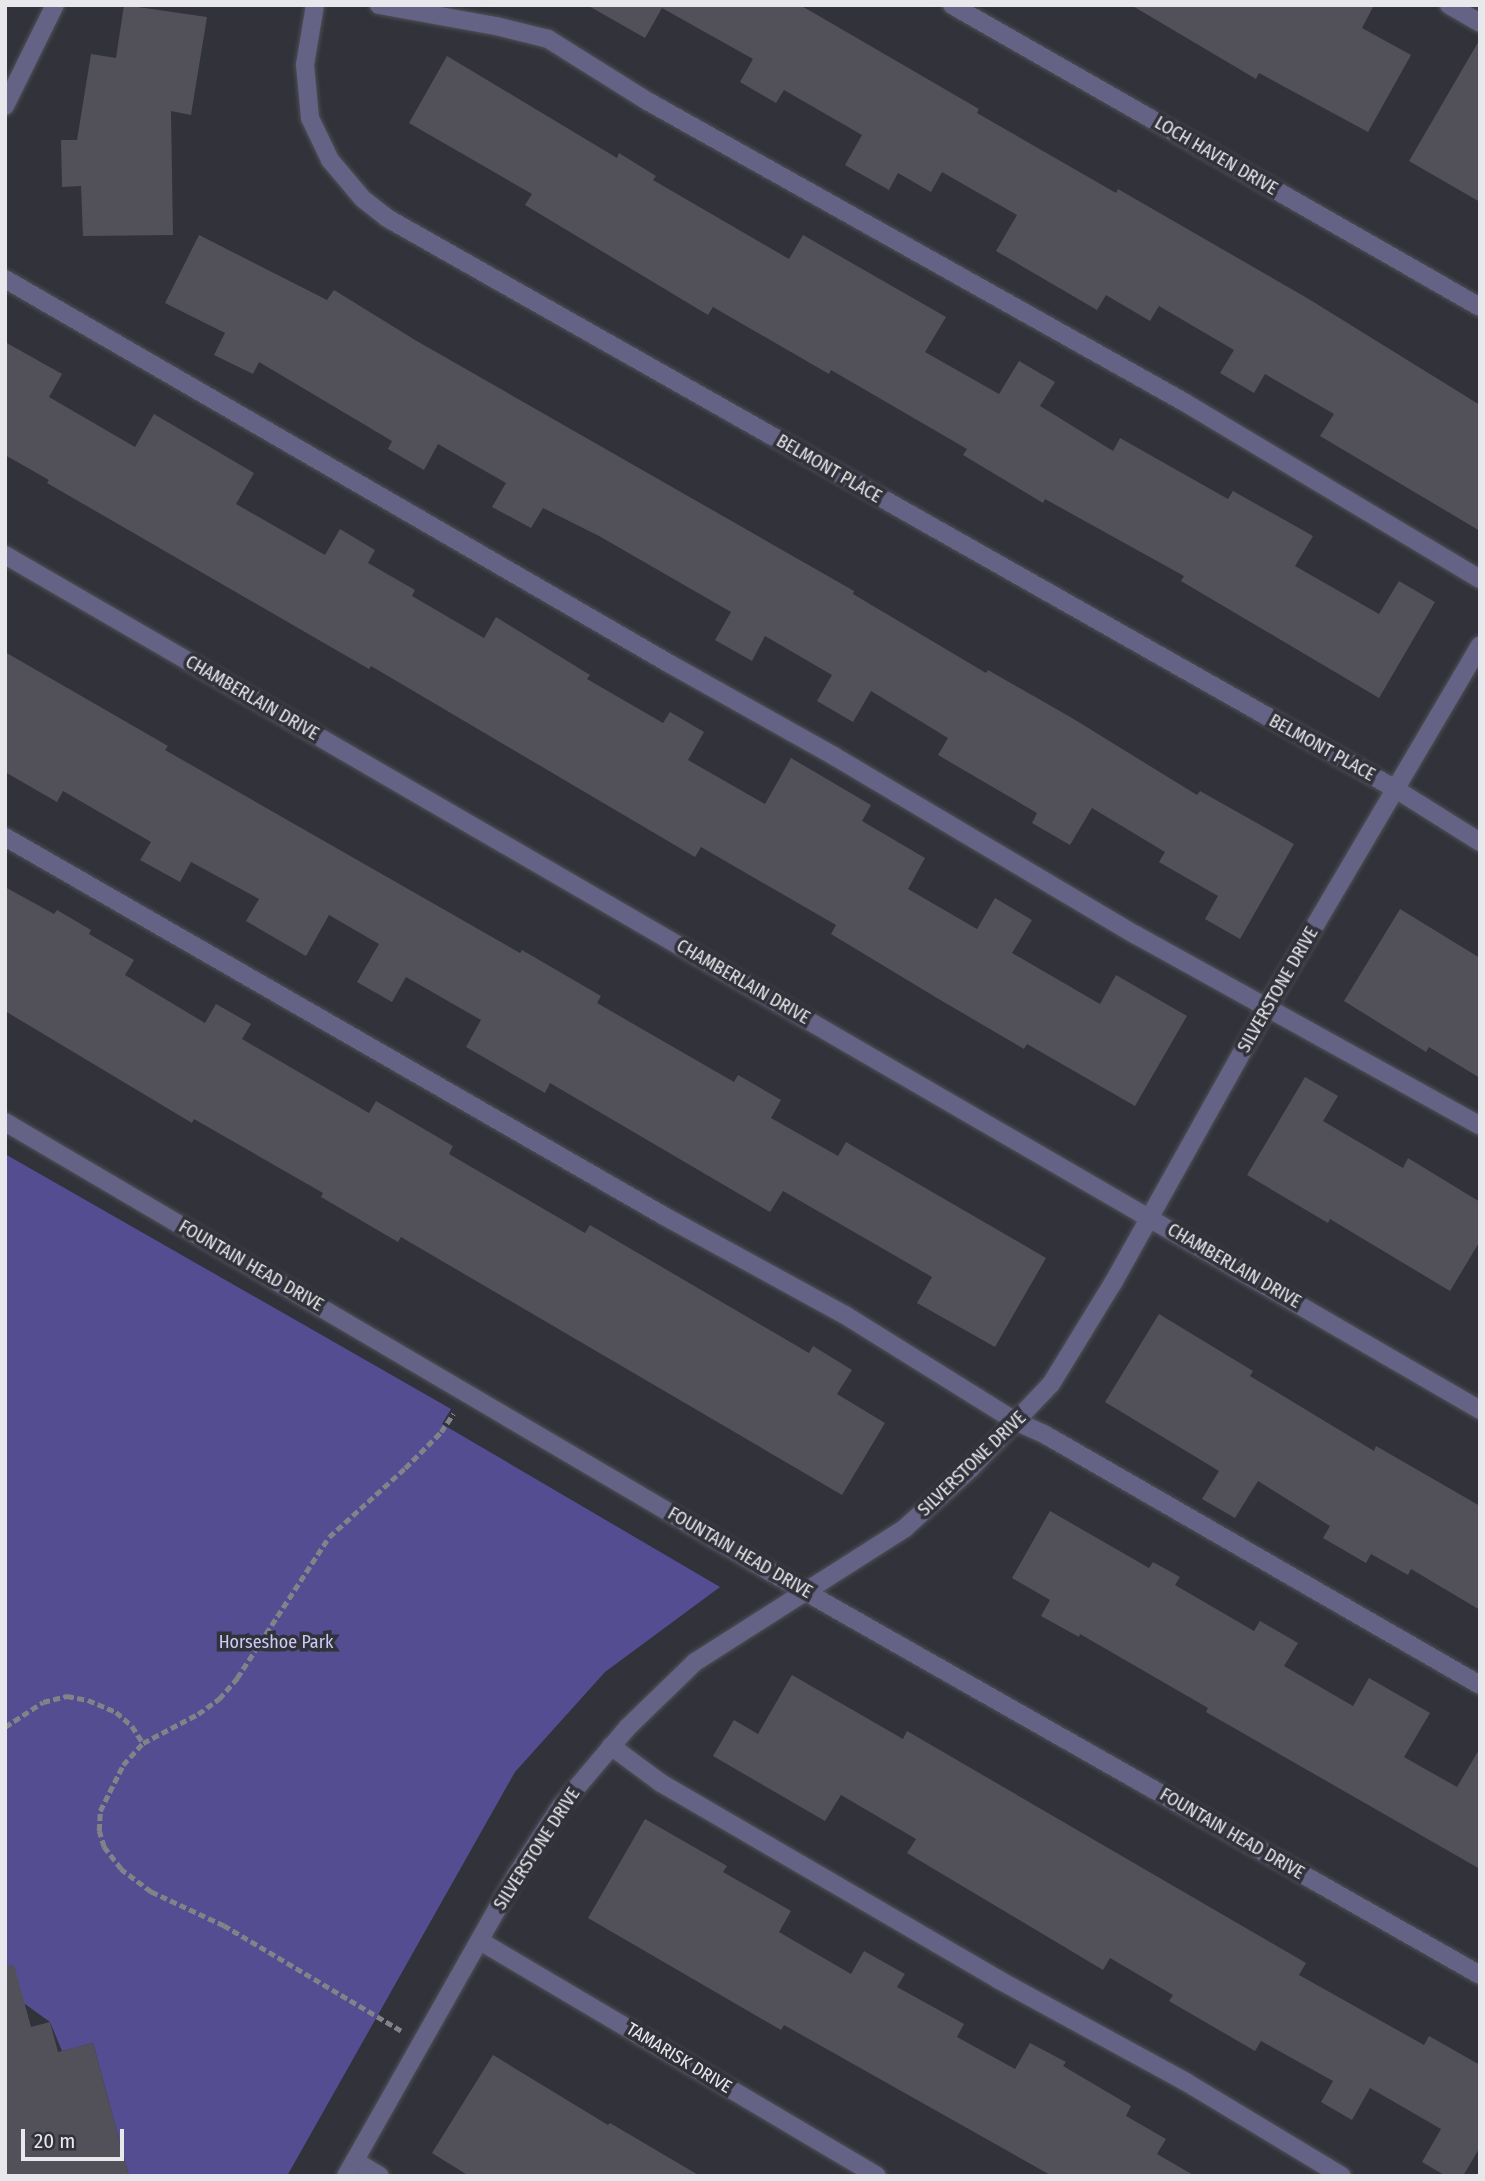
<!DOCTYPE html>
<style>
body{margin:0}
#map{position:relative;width:1485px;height:2181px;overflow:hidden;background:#32323a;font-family:"Fira Sans Condensed",sans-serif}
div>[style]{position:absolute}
.green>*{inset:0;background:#554d91}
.building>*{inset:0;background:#52515a}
.path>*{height:4.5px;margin-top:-2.25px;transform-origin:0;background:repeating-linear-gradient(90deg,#828288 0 7px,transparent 0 10.5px)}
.roads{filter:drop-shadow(0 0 2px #4f4f56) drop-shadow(0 0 2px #4f4f56)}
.lane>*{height:18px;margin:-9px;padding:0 9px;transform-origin:9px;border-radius:9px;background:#656385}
.street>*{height:18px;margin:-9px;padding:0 9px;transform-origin:9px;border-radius:9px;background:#656385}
span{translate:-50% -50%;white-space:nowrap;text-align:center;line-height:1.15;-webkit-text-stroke:7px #32323a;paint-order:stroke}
.street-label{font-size:18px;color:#e7e7ec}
.park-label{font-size:18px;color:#cdcbf6}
.frame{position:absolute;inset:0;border:7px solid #e7e7ec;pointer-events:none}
.scale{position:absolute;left:21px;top:2129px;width:103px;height:32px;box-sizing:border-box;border:4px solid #e7e7ec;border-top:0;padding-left:9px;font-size:21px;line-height:24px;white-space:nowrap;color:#e7e7ec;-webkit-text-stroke:5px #32323a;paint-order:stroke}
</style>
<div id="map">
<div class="green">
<i style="clip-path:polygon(5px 1154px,451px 1409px,442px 1424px,720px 1587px,605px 1672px,515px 1772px,287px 2176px,129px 2176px,93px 2043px,62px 2051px,50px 2022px,25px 2004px,5px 2009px)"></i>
</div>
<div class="building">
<i style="clip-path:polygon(124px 5px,207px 17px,191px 115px,171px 111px,173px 235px,83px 236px,81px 186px,62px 187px,61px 140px,77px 140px,91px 54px,116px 58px)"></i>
<i style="clip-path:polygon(587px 5px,800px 5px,979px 109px,977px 113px,1116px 193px,1118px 189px,1307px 298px,1480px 405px,1480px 531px,1320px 436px,1334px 414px,1265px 374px,1254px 393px,1220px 373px,1234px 350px,1159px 306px,1150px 321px,1106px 295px,1097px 310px,996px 251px,1017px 215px,942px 172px,931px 192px,898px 173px,889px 190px,845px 165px,862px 135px,784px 90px,776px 103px,740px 82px,753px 59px,662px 8px,645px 38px)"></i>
<i style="clip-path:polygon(1131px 5px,1374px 5px,1362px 28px,1411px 55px,1368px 132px,1259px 73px,1256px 79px)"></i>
<i style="clip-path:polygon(1480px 39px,1480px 202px,1409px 161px)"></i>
<i style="clip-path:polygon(447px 56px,617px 158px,619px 153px,656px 176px,653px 180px,789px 259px,803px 235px,946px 317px,925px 352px,999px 394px,1019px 361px,1055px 382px,1040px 406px,1113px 451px,1120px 438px,1228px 499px,1233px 491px,1313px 536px,1295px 566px,1379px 614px,1399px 581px,1435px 602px,1379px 698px,1181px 581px,1184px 576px,1045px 499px,1043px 503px,963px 455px,967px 449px,831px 370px,829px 374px,713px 307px,708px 315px,525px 205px,532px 194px,409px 123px)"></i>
<i style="clip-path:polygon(199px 235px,327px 300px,334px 290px,415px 340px,854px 591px,853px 594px,986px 673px,988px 670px,1072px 718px,1197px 795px,1200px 791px,1294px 844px,1240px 939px,1205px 919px,1218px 896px,1159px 862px,1165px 852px,1092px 808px,1070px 845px,1032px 823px,1037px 813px,938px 755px,948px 738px,871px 691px,853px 722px,817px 701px,832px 675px,765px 636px,752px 661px,715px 640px,731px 612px,599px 536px,543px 508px,531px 528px,492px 507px,506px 483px,438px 444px,424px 470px,388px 449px,392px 441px,259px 362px,253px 374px,214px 355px,225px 333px,165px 303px)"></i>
<i style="clip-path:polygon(5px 342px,62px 374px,49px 397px,135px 447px,154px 414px,254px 473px,236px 504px,325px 555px,340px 529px,375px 550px,368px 563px,415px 590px,412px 596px,484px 638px,496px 617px,590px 675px,587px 679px,663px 723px,670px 712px,704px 732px,688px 760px,765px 804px,791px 758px,871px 805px,862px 821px,925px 858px,908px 889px,977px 929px,995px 898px,1032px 920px,1012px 953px,1100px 1004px,1116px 975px,1187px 1016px,1135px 1106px,1027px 1044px,1024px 1049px,937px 998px,831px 934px,836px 925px,701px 847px,695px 857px,371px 666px,369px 669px,47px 483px,49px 480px,5px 455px)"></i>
<i style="clip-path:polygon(5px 652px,168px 746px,165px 750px,520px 953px,522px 950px,601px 996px,597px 1003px,734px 1082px,738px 1075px,781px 1100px,771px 1118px,838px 1156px,846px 1142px,1046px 1258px,995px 1347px,917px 1303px,932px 1277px,783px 1191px,770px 1212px,550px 1083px,545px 1093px,466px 1047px,481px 1020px,406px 977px,392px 1002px,357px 982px,379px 944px,329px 915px,306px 956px,246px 921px,259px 899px,191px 862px,180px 882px,140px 860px,151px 842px,63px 791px,57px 802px,5px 772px)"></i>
<i style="clip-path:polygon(5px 887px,54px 914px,57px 910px,91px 930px,89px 934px,134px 960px,125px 975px,205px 1023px,216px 1004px,251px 1024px,242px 1039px,369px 1113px,376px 1101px,453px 1146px,449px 1154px,585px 1233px,590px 1225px,809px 1353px,813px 1346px,852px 1370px,837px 1394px,885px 1423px,842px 1495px,401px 1237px,398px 1242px,321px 1197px,323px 1193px,194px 1119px,192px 1123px,5px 1011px)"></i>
<i style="clip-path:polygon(1400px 909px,1480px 958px,1480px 1078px,1429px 1047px,1426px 1052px,1344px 1001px)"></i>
<i style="clip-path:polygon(1305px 1077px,1338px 1096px,1323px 1121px,1403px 1168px,1408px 1158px,1480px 1202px,1480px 1241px,1450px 1291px,1330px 1219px,1328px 1223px,1247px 1175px)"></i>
<i style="clip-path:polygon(1159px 1314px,1253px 1371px,1250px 1376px,1374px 1451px,1376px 1446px,1480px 1506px,1480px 1610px,1411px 1569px,1408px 1575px,1371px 1554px,1366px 1563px,1323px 1538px,1330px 1526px,1258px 1481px,1235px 1518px,1202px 1499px,1219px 1471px,1105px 1402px)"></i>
<i style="clip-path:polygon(1050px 1511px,1149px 1568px,1153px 1562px,1180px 1577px,1175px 1585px,1254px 1631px,1260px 1621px,1298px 1643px,1284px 1666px,1353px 1706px,1369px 1678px,1430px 1713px,1404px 1757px,1457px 1787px,1480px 1748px,1480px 1869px,1206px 1712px,1208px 1708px,1080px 1634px,1079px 1637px,1041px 1616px,1050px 1600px,1012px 1578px)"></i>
<i style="clip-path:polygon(792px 1675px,903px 1739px,907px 1731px,1306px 1963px,1299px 1975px,1424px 2045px,1429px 2036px,1480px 2065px,1480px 2147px,1463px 2176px,1446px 2176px,1422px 2162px,1441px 2129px,1370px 2088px,1352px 2120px,1321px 2102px,1333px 2081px,1261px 2041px,1255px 2051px,1169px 2001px,1173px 1995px,1110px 1958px,1103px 1970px,907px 1853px,916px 1839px,841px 1795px,825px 1821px,713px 1756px,734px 1720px,758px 1734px)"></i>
<i style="clip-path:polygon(645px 1819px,727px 1866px,723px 1872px,791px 1911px,779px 1932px,851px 1974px,864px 1951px,905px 1974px,897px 1987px,964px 2024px,957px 2037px,1015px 2069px,1030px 2043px,1066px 2062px,1063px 2066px,1131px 2106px,1126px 2116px,1166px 2139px,1157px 2154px,1195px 2176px,1052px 2176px,784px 2025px,781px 2030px,588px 1918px)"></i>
<i style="clip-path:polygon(14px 1965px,31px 2027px,50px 2022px,58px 2052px,93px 2043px,129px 2176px,5px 2176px,5px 1966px)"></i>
<i style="clip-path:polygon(493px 2055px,608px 2125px,610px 2123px,700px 2176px,469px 2176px,432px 2153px)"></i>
</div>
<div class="path">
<i style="left:5px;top:1727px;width:45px;rotate:-33.3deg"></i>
<i style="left:43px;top:1702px;width:25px;rotate:-14deg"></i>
<i style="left:67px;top:1696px;width:21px;rotate:11deg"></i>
<i style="left:88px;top:1700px;width:30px;rotate:23deg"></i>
<i style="left:116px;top:1712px;width:21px;rotate:41deg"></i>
<i style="left:132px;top:1726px;width:20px;rotate:57deg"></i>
<i style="left:401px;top:2031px;width:206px;rotate:-149.3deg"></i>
<i style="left:224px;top:1926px;width:81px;rotate:-155deg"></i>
<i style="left:151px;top:1892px;width:38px;rotate:-143deg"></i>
<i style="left:121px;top:1869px;width:28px;rotate:-128deg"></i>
<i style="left:104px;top:1847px;width:17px;rotate:-107deg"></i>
<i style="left:99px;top:1831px;width:20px;rotate:-87deg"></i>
<i style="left:100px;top:1811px;width:51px;rotate:-63.4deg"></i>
<i style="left:123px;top:1765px;width:30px;rotate:-48deg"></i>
<i style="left:143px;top:1743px;width:62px;rotate:-27.8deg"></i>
<i style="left:198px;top:1714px;width:26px;rotate:-36deg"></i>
<i style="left:219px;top:1699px;width:28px;rotate:-49deg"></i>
<i style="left:237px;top:1678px;width:168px;rotate:-56.9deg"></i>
<i style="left:329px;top:1537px;width:103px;rotate:-42.2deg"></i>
<i style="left:405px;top:1468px;width:51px;rotate:-45deg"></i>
<i style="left:441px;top:1432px;width:22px;rotate:-56deg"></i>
</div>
<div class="roads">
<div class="lane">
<i style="left:379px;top:5px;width:119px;rotate:10.2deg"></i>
<i style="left:496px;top:26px;width:54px;rotate:14deg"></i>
<i style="left:548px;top:39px;width:119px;rotate:32deg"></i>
<i style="left:649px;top:102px;width:613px;rotate:29.28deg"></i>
<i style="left:1184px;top:402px;width:345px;rotate:30.9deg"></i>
<i style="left:1449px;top:5px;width:36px;rotate:30deg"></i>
<i style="left:5px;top:106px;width:113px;rotate:-63.7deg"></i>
<i style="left:5px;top:279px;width:768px;rotate:30.07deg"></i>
<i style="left:670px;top:664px;width:188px;rotate:29.3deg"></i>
<i style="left:834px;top:756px;width:351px;rotate:30.7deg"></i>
<i style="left:1136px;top:935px;width:393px;rotate:29deg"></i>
<i style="left:5px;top:837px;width:760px;rotate:29.9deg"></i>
<i style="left:664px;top:1216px;width:206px;rotate:28.7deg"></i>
<i style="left:845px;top:1315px;width:203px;rotate:31.9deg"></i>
<i style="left:1017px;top:1422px;width:30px;rotate:24deg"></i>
<i style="left:1044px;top:1434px;width:503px;rotate:29.93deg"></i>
<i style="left:611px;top:1746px;width:62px;rotate:36.5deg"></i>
<i style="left:661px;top:1783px;width:391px;rotate:30.2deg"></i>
<i style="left:999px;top:1980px;width:213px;rotate:28.6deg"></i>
<i style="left:1186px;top:2082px;width:182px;rotate:31.1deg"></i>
<i style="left:355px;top:2161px;width:29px;rotate:31deg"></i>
</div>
<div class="street">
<i style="left:315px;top:5px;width:61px;rotate:99.5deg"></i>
<i style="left:305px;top:65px;width:53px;rotate:84.6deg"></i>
<i style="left:310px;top:118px;width:47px;rotate:64.5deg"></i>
<i style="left:330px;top:160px;width:51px;rotate:49.8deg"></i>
<i style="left:363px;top:199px;width:31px;rotate:38deg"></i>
<i style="left:387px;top:218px;width:1161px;rotate:29.52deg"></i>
<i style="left:1397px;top:790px;width:98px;rotate:32.1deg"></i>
<i style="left:952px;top:5px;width:608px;rotate:29.77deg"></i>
<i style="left:5px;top:555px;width:1705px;rotate:30.1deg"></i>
<i style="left:5px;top:1122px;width:884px;rotate:30.45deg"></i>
<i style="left:767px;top:1570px;width:820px;rotate:29.6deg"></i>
<i style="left:480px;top:1941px;width:461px;rotate:30.6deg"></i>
<i style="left:346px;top:2176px;width:347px;rotate:-60.5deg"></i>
<i style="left:517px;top:1874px;width:81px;rotate:-57.1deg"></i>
<i style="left:561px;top:1806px;width:104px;rotate:-49.7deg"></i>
<i style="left:628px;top:1727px;width:93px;rotate:-44.1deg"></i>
<i style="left:695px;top:1662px;width:249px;rotate:-32.5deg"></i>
<i style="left:905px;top:1528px;width:88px;rotate:-42.2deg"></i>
<i style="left:970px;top:1469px;width:117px;rotate:-46.4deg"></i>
<i style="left:1051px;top:1384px;width:119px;rotate:-58.5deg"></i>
<i style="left:1113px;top:1283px;width:316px;rotate:-60.8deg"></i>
<i style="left:1267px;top:1007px;width:420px;rotate:-59.5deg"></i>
</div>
</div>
<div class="street-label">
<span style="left:1216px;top:156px;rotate:30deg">LOCH HAVEN DRIVE</span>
<span style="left:829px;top:469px;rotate:30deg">BELMONT PLACE</span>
<span style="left:252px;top:698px;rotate:30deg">CHAMBERLAIN DRIVE</span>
<span style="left:1322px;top:748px;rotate:29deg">BELMONT PLACE</span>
<span style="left:743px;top:982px;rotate:30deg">CHAMBERLAIN DRIVE</span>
<span style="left:1278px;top:990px;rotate:-60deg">SILVERSTONE DRIVE</span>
<span style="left:251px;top:1266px;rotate:30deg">FOUNTAIN HEAD DRIVE</span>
<span style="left:1234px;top:1266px;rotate:30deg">CHAMBERLAIN DRIVE</span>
<span style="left:972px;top:1464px;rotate:-44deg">SILVERSTONE DRIVE</span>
<span style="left:740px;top:1553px;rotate:30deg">FOUNTAIN HEAD DRIVE</span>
<span style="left:1232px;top:1834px;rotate:30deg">FOUNTAIN HEAD DRIVE</span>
<span style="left:537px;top:1849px;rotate:-57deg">SILVERSTONE DRIVE</span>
<span style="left:679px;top:2058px;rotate:31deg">TAMARISK DRIVE</span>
</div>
<div class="park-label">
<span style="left:276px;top:1642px">Horseshoe Park</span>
</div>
<div class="frame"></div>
<div class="scale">20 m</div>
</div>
